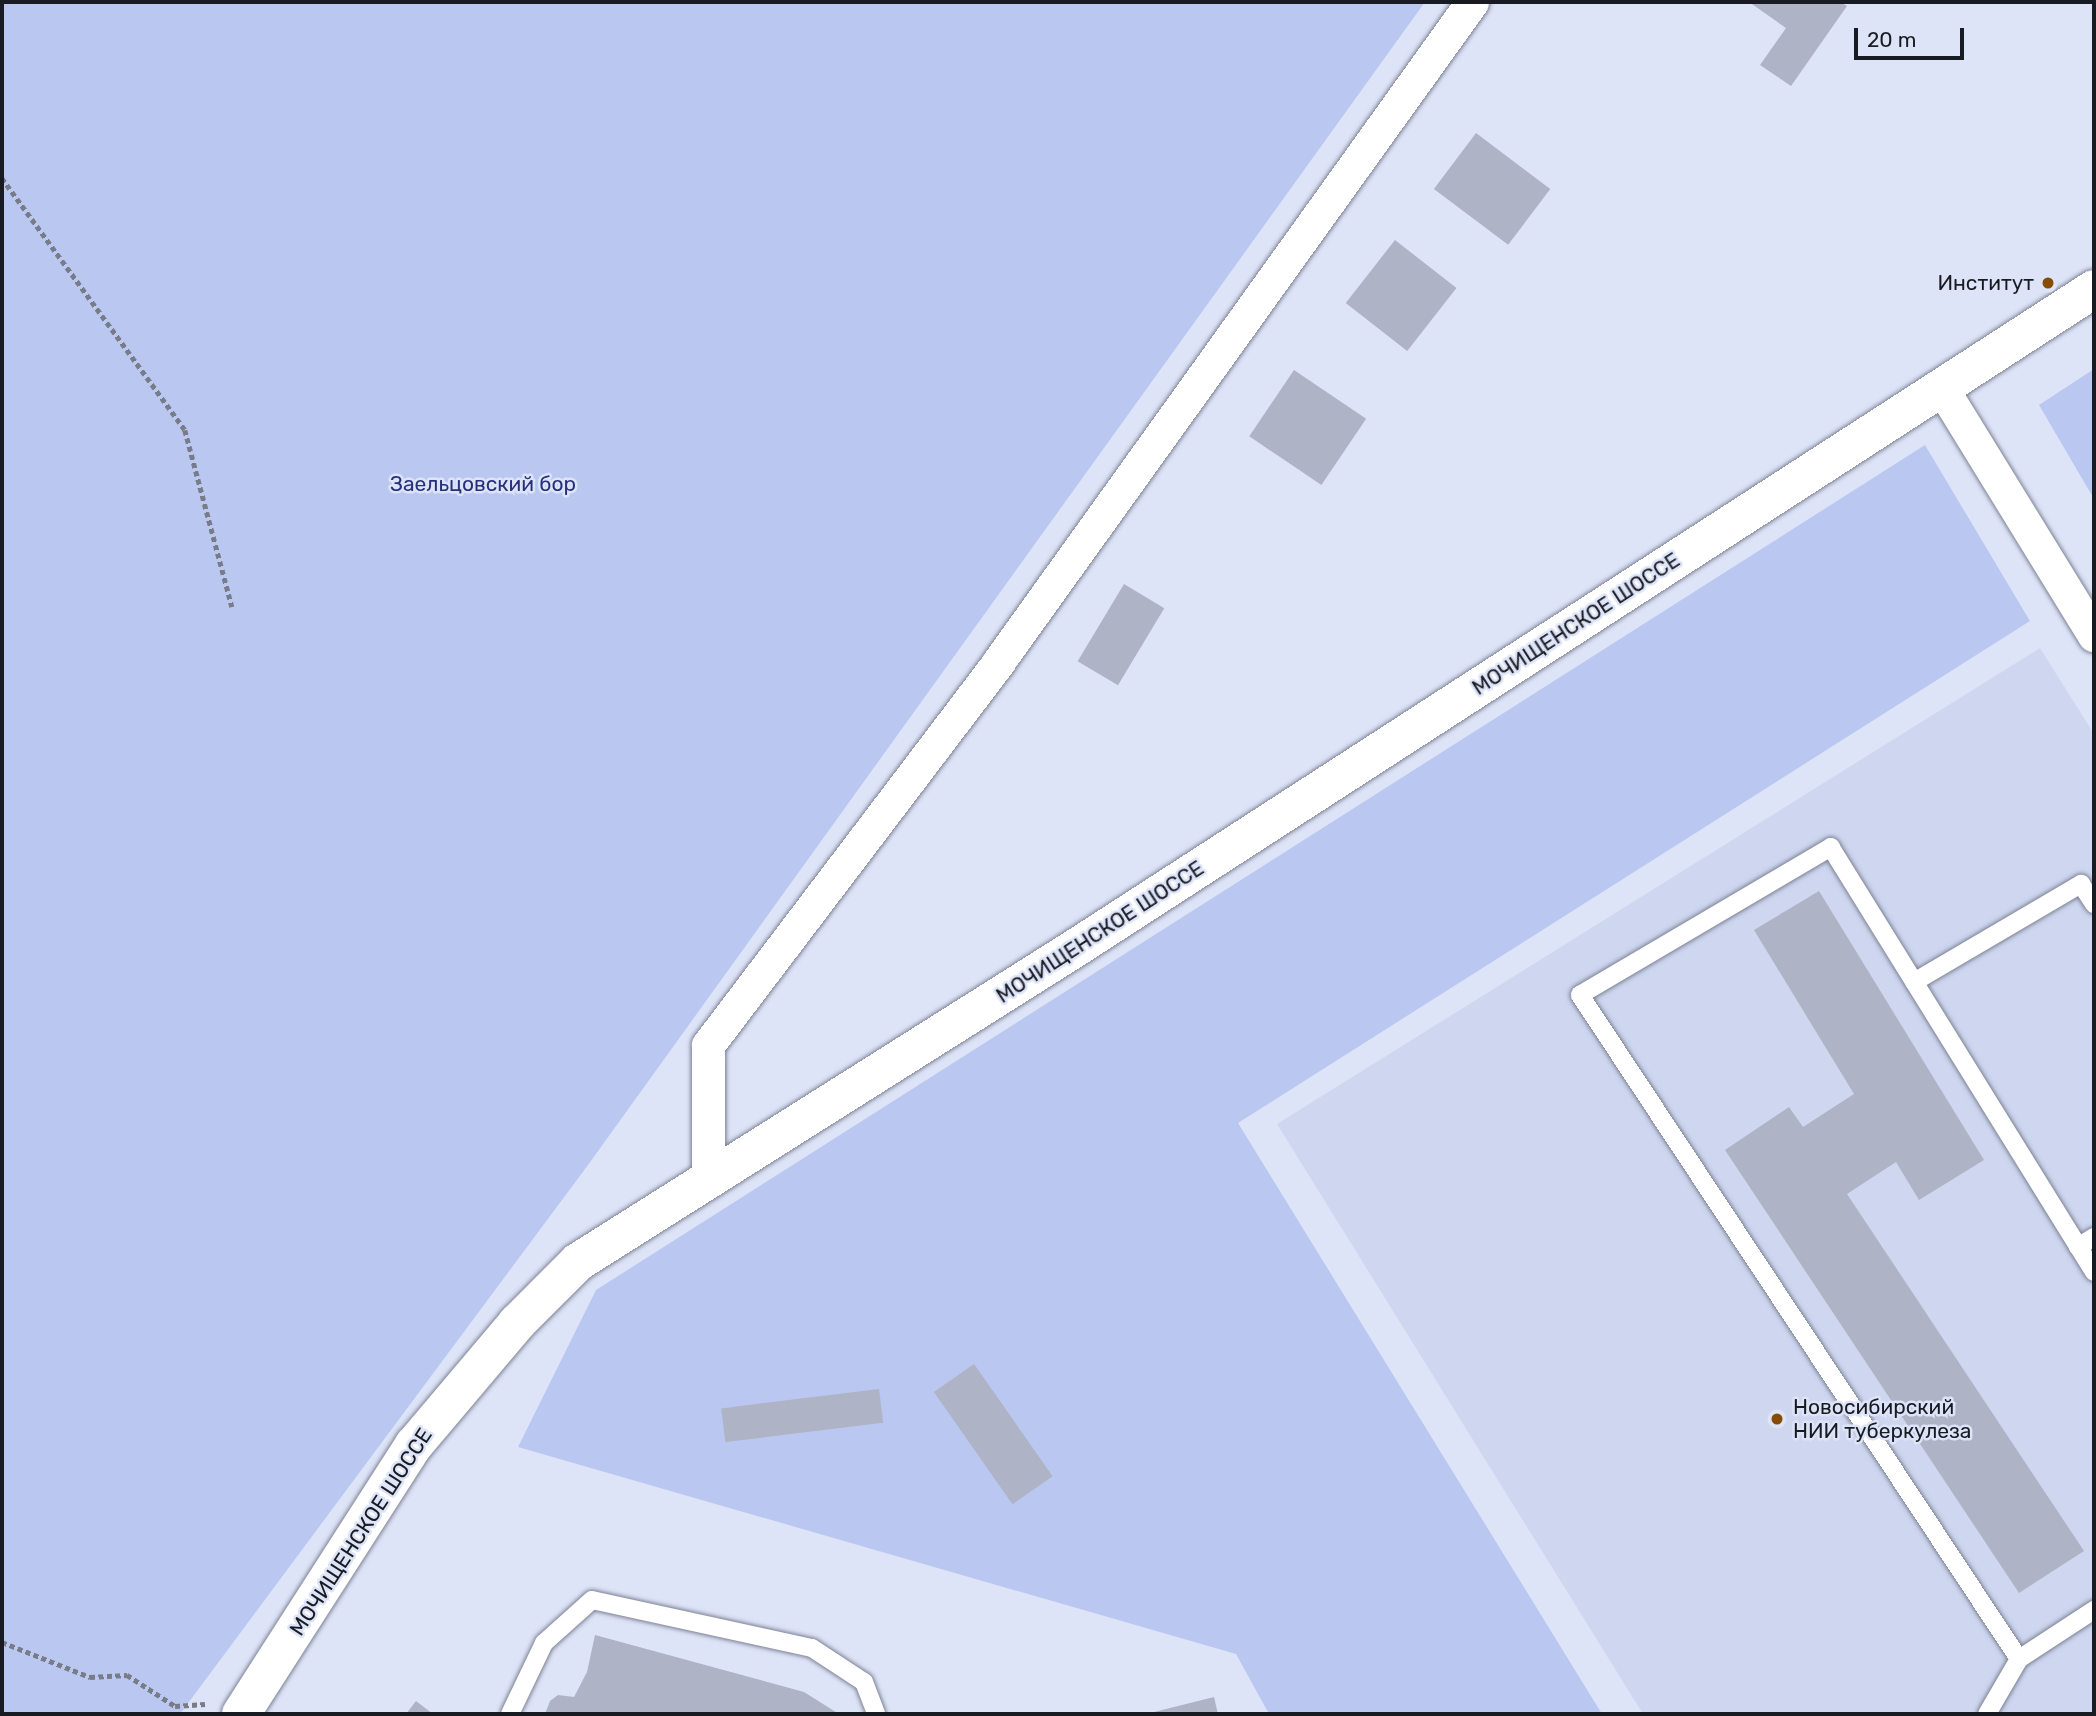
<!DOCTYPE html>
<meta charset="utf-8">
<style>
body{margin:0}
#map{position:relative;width:2096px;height:1716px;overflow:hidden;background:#dee4f8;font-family:Rubik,sans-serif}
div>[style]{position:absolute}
.built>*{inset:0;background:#ced6f0}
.green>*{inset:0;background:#bac7f0}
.building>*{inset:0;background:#aeb3c6;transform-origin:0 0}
.path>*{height:4.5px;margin-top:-2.25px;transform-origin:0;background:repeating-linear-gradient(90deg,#787c89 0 5px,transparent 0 8.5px)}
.roads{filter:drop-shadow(0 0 2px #7d8294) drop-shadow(0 0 2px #7d8294)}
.service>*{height:18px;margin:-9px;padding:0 9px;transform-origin:9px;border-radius:9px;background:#fff}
.minor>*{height:33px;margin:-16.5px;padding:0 16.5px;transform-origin:16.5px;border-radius:16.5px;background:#fff}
.tertiary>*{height:38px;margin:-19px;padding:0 19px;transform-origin:19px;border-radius:19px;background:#fff}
.dots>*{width:19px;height:19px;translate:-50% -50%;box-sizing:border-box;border:4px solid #dee4f8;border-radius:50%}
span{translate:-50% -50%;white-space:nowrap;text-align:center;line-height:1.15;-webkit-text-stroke:5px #dee4f8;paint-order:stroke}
.poi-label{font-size:21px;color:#191b22}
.right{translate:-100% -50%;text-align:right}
.left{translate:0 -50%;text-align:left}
.park-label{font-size:21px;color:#27317b}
.street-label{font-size:21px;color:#191b22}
.frame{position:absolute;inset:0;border:4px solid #191b22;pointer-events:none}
.scale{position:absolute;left:1854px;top:28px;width:110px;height:32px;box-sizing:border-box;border:4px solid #191b22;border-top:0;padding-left:9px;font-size:21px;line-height:24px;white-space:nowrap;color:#191b22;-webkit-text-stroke:5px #dee4f8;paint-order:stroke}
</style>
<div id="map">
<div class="built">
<i style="clip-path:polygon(2040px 648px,2094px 734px,2094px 1714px,1643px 1714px,1277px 1124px)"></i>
</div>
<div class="green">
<i style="clip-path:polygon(2px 2px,1425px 2px,588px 1165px,180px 1714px,2px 1714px)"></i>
<i style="clip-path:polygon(2094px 369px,2094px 499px,2039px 405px)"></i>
<i style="clip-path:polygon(1925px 445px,2030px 621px,1238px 1123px,1602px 1714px,1269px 1714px,1236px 1654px,518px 1447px,596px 1290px)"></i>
</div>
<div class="building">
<i style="clip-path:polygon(1749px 2px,1840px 2px,1847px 6px,1791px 86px,1760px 65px,1786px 28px)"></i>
<i style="left:1476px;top:133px;width:93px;height:70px;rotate:37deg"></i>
<i style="left:1395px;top:240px;width:78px;height:80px;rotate:38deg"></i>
<i style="left:1294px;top:370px;width:87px;height:80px;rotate:34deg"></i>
<i style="left:1124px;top:584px;width:47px;height:90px;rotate:31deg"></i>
<i style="clip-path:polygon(1819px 891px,1984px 1160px,1919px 1200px,1896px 1162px,1847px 1194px,2084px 1551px,2019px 1593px,1725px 1150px,1789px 1107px,1803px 1127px,1854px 1094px,1754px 930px)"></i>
<i style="left:974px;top:1364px;width:137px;height:49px;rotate:55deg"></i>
<i style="left:879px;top:1389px;width:34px;height:159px;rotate:83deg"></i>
<i style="clip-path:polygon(595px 1635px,804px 1692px,839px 1714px,545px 1714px,550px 1701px,558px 1695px,574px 1697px,587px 1672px)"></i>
<i style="clip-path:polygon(1214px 1697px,1218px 1714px,1150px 1714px,1150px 1713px)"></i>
<i style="clip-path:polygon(416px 1701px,433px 1714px,406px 1714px)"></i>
</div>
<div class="path">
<i style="left:2px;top:178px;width:311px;rotate:54deg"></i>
<i style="left:185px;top:430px;width:183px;rotate:75.1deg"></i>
<i style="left:2px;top:1642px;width:95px;rotate:21.7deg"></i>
<i style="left:90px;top:1677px;width:37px;rotate:-3deg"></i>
<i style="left:127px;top:1675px;width:57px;rotate:32.9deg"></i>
<i style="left:175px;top:1706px;width:30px;rotate:-4deg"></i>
</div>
<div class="roads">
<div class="service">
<i style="left:1914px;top:982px;width:194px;rotate:-30.4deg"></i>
<i style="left:2081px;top:884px;width:24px;rotate:57deg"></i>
<i style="left:2078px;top:1247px;width:19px;rotate:-32deg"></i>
<i style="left:2094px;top:1272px;width:500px;rotate:-121.8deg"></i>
<i style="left:1831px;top:847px;width:291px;rotate:149.5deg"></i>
<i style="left:1580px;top:995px;width:796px;rotate:56.53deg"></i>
<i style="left:2019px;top:1659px;width:90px;rotate:-33.2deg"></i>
<i style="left:510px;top:1714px;width:79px;rotate:-64.4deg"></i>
<i style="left:544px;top:1643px;width:64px;rotate:-41.9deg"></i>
<i style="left:592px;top:1600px;width:225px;rotate:12.3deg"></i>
<i style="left:812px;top:1648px;width:62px;rotate:33.2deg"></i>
<i style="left:864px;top:1682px;width:34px;rotate:69deg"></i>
<i style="left:1987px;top:1714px;width:64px;rotate:-59.8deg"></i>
</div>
<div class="minor">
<i style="left:1943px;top:390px;width:288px;rotate:58.4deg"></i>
<i style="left:708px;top:1180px;width:135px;rotate:-90deg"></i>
<i style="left:708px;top:1045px;width:482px;rotate:-52.8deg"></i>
<i style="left:999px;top:661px;width:811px;rotate:-54.33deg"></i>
</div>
<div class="tertiary">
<i style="left:241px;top:1714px;width:320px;rotate:-57.3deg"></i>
<i style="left:414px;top:1445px;width:160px;rotate:-49.8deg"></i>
<i style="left:517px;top:1323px;width:86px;rotate:-45deg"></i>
<i style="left:578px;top:1262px;width:590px;rotate:-32.26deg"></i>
<i style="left:1077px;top:947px;width:1211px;rotate:-32.9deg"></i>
</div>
</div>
<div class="dots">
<i style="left:2048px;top:283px;background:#864c02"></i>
<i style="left:1777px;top:1419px;background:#864c02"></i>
</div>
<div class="poi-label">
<span class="right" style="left:2034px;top:283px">Институт</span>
<span class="left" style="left:1793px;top:1419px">Новосибирский<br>НИИ туберкулеза</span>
</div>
<div class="park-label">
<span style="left:483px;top:484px">Заельцовский бор</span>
</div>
<div class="street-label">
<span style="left:1576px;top:624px;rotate:-33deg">МОЧИЩЕНСКОЕ ШОССЕ</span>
<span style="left:1100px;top:932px;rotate:-33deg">МОЧИЩЕНСКОЕ ШОССЕ</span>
<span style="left:361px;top:1532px;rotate:-57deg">МОЧИЩЕНСКОЕ ШОССЕ</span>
</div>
<div class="frame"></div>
<div class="scale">20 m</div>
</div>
